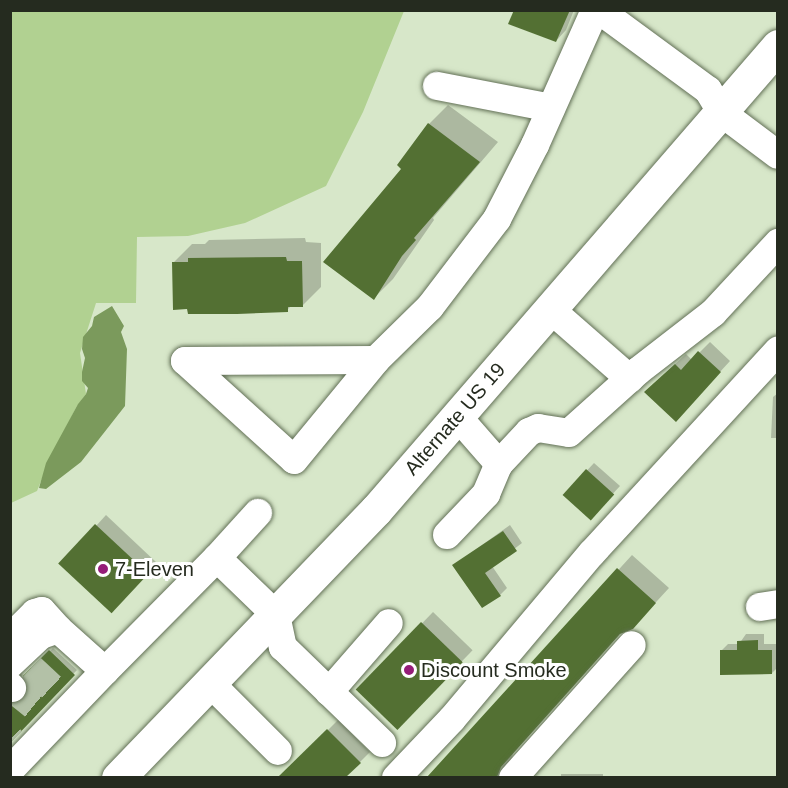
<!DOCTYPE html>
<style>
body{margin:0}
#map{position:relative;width:788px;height:788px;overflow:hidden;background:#d7e7c9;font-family:Helvetica,sans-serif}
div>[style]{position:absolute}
.green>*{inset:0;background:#b1d191}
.water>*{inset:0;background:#7b9a5c}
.shadow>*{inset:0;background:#0003;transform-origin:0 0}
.building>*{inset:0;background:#537033;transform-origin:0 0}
.minor-tunnel>*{height:28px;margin-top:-14px;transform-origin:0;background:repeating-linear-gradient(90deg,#b3c1a7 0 28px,transparent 0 42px)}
.roads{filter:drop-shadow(0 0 2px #627056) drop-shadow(0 0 2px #627056)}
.minor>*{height:28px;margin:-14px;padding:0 14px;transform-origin:14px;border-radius:14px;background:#fff}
.major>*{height:33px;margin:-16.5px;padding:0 16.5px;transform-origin:16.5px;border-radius:16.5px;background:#fff}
.dots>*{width:16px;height:16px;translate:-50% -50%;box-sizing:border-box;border:3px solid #fff;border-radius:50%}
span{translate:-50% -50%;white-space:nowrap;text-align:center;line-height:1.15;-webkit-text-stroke:6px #fff;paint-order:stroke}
.street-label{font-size:20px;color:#252b1f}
.poi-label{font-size:20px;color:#252b1f}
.left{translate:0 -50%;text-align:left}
.frame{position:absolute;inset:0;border:12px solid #252b1f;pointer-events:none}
</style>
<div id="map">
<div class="green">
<i style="clip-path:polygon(10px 11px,404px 11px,363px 112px,326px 186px,245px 223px,188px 236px,137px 237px,136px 303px,96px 303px,80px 353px,86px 394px,77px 406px,51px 456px,37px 491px,11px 503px)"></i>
</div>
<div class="water">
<i style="clip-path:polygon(112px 306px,124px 326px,121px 332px,127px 349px,125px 406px,81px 462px,46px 489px,39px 488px,46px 463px,78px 404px,86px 394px,88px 388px,82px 381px,82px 372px,85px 358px,82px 349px,83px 337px,92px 326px,94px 317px)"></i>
</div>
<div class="shadow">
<i style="clip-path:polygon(515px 10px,574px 10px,566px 30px,556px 41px)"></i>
<i style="clip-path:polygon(448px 105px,498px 142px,433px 218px,434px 220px,393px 279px,374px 298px,403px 169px,429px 124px)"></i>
<i style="clip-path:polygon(305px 238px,306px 242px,321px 243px,321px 287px,302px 306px,291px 306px,287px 310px,173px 263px,192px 244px,205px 244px,209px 240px)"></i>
<i style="clip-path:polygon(710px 342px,730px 361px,686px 409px,656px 382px,686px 354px,692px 360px)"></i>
<i style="clip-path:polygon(778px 393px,778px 438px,771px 438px,773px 397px)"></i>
<i style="clip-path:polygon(594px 463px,620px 486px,597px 511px,564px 495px)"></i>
<i style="clip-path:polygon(106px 515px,157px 563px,111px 611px,96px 526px)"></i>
<i style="clip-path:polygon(510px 525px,522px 543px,492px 566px,507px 588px,500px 595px,454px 565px)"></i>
<i style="clip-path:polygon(632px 555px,669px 588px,646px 613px,621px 632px,514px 751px,510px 763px,497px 778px,437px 778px,433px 773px)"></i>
<i style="left:433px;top:612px;width:55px;height:108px;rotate:44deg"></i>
<i style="clip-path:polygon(746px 634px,764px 634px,764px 644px,778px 644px,778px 667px,772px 673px,721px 651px,728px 644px,739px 644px)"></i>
<i style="clip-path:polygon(53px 648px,77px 670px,10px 741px,10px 700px,22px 700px,27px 698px,29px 683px,25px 676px)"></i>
<i style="clip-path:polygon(338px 720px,370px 752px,344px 778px,280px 778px)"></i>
<i style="left:561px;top:774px;width:42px;height:6px"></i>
</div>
<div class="building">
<i style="clip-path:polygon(514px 10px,570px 10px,556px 42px,508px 24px)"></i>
<i style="clip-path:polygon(428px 123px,480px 162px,414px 238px,416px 240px,402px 256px,374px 300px,323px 262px,401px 169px,397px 165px)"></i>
<i style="clip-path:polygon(286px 257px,287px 261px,302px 261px,303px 307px,288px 307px,288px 312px,237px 314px,188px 314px,187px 309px,173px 310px,172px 262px,188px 262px,188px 258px)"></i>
<i style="clip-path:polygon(698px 351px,721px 372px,676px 422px,644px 392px,675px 364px,681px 370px)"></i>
<i style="left:586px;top:469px;width:38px;height:35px;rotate:42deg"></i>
<i style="left:95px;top:524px;width:73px;height:54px;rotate:43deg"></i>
<i style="clip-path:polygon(503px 531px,517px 551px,485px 573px,501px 596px,482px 608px,452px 565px)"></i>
<i style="clip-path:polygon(617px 568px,656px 603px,633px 629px,620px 634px,501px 767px,497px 777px,427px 777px)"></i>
<i style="left:421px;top:622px;width:58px;height:94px;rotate:44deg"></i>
<i style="clip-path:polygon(758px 640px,758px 650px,772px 650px,772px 674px,720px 675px,720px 650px,737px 650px,737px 641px)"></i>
<i style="clip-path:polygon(49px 650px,75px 675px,10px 743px,10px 704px,24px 699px,28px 684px,23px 676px)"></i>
<i style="clip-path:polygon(327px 729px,361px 763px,346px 777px,278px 777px)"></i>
</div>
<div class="minor-tunnel">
<i style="left:31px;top:668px;width:37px;rotate:43deg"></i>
<i style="left:12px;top:688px;width:36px;rotate:39deg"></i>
<i style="left:10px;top:739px;width:3px;rotate:45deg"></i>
</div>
<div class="roads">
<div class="minor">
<i style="left:599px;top:10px;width:135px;rotate:36.3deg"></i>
<i style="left:708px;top:90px;width:27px;rotate:59deg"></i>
<i style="left:722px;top:113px;width:70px;rotate:36.9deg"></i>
<i style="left:437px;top:86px;width:116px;rotate:10.9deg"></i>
<i style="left:550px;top:309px;width:106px;rotate:41.2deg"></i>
<i style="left:376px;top:360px;width:191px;rotate:179.7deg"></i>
<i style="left:185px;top:361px;width:147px;rotate:42.2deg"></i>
<i style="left:294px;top:460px;width:129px;rotate:-50.6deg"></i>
<i style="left:376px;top:360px;width:76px;rotate:-44.5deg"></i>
<i style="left:430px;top:307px;width:111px;rotate:-52.7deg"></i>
<i style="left:497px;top:219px;width:83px;rotate:-62.8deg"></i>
<i style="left:535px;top:145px;width:148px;rotate:-66deg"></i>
<i style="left:457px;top:416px;width:64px;rotate:48.8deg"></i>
<i style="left:499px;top:464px;width:44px;rotate:-46.8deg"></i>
<i style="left:529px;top:432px;width:10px;rotate:-24deg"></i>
<i style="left:538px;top:428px;width:31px;rotate:9deg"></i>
<i style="left:569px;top:433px;width:93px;rotate:-41.9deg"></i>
<i style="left:638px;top:371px;width:95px;rotate:-37.7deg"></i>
<i style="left:713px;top:313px;width:96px;rotate:-47.1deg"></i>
<i style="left:447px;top:535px;width:57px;rotate:-46.4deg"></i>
<i style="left:486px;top:494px;width:33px;rotate:-67deg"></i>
<i style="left:217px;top:558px;width:61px;rotate:-47.7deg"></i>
<i style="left:760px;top:607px;width:18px;rotate:-9deg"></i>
<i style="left:10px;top:638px;width:35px;rotate:-45deg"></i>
<i style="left:35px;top:613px;width:7px;rotate:-16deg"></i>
<i style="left:42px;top:611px;width:24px;rotate:48deg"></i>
<i style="left:10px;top:664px;width:42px;rotate:-43.1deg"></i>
<i style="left:41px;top:635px;width:18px;rotate:-19deg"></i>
<i style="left:58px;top:629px;width:63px;rotate:41.8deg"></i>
<i style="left:105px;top:671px;width:159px;rotate:-45.3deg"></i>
<i style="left:217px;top:558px;width:82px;rotate:44deg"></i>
<i style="left:276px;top:615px;width:33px;rotate:78deg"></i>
<i style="left:283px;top:647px;width:138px;rotate:44.1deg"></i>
<i style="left:210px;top:683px;width:96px;rotate:45deg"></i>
<i style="left:10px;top:686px;width:3px;rotate:45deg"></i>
<i style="left:329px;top:692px;width:91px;rotate:-49deg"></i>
<i style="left:10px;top:770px;width:137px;rotate:-46.2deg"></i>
<i style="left:396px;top:778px;width:81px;rotate:-46.5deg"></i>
<i style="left:452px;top:719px;width:217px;rotate:-49.9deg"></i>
<i style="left:592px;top:553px;width:275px;rotate:-47.4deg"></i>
<i style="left:513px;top:778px;width:178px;rotate:-48.2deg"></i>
</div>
<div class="major">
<i style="left:118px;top:778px;width:372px;rotate:-46.1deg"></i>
<i style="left:376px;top:510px;width:614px;rotate:-49.1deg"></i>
</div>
</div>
<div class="dots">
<i style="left:103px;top:569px;background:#951c78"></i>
<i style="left:409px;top:670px;background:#951c78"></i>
</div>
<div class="street-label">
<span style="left:455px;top:419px;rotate:-49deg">Alternate US 19</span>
</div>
<div class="poi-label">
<span class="left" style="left:115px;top:569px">7-Eleven</span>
<span class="left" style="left:421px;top:670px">Discount Smoke</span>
</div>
<div class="frame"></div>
</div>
